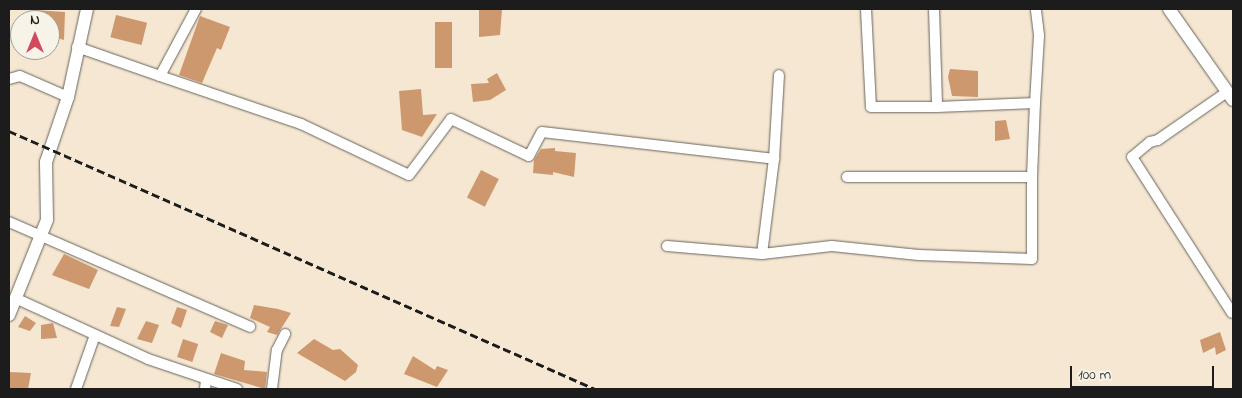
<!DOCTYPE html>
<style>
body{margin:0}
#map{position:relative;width:1242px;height:398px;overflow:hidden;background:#f5e7d2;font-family:"Indie Flower",sans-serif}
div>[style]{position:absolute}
.building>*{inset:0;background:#cd986e;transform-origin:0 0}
.roads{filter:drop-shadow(0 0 1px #68635c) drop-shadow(0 0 1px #68635c)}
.minor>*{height:10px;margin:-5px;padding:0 5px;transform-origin:5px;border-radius:5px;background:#fff}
.tertiary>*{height:12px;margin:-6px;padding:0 6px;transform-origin:6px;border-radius:6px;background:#fff}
.rail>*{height:3px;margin-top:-1.5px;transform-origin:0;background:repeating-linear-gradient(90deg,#1c1c1c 0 8px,transparent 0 12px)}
span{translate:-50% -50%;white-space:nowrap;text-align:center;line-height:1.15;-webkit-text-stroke:4.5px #f7f3e8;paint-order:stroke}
.frame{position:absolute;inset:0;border:10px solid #1c1c1c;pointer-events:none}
.north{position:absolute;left:10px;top:10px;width:50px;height:50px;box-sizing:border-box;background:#f7f3e8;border:1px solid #9f9d96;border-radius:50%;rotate:0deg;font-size:14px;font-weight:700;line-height:20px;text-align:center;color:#1c1c1c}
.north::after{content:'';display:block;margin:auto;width:18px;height:22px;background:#d1495b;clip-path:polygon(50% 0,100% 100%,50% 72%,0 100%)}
.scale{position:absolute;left:1070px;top:366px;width:144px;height:22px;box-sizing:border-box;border:2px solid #1c1c1c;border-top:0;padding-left:6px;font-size:15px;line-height:18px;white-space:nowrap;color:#1c1c1c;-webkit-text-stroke:4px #f7f3e8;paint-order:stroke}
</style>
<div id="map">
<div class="building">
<i style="clip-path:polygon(479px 9px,502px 9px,500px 35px,479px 37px)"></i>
<i style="clip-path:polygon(34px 10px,65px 12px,64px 40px,50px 36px,50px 20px,32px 20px)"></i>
<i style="left:116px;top:15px;width:32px;height:23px;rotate:14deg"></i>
<i style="clip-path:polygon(200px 16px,230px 27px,221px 50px,217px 48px,202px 83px,179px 75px)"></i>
<i style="left:435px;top:22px;width:17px;height:46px"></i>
<i style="clip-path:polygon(950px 69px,978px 71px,978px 97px,952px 96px,948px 77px)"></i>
<i style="clip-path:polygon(497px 73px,506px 90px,490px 100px,473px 102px,471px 84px,489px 83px,487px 79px)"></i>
<i style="clip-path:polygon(421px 89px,423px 115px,437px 114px,422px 137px,402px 130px,399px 91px)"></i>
<i style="clip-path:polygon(1006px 120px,1010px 139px,995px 141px,995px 121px)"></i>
<i style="clip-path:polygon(555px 148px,555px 151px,576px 153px,574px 177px,553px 172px,553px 175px,533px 173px,534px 160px,541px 149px)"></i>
<i style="left:481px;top:170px;width:20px;height:31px;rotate:27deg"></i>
<i style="clip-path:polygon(64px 254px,98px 270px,89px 289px,52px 275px)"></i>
<i style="clip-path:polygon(254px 305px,278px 309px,291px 313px,277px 335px,267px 332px,270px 327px,250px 318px)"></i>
<i style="clip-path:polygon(117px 307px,126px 309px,119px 327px,110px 326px)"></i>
<i style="clip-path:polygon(177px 307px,187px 310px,181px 328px,171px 323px)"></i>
<i style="clip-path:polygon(25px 316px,36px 323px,30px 331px,18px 327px)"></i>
<i style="clip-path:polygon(146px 321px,159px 325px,152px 343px,137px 339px)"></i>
<i style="clip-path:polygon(215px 321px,228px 325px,222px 338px,210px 332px)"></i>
<i style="clip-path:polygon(53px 323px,57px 338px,41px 339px,41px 325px)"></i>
<i style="clip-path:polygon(1220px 332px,1226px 350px,1216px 355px,1215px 347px,1203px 353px,1200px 340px)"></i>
<i style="left:183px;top:339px;width:16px;height:19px;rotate:18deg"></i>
<i style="clip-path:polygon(314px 339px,333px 350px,340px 349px,358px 365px,356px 372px,345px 381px,297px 353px)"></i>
<i style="clip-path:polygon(221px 353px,245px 361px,244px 370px,267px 372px,265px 389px,214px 374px)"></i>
<i style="clip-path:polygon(413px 356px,435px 370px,437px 366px,448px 370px,437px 387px,404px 374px)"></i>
<i style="clip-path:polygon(9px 372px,31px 373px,28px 389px,9px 389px)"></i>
</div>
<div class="roads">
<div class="minor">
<i style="left:866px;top:9px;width:98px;rotate:87.1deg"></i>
<i style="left:871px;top:107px;width:66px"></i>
<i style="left:934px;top:9px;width:98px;rotate:88.2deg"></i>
<i style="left:937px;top:107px;width:98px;rotate:-2.3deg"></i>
<i style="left:1035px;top:103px;width:68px;rotate:-86.6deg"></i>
<i style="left:1039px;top:35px;width:26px;rotate:-97deg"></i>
<i style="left:77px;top:47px;width:88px;rotate:19.3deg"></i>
<i style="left:160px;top:76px;width:76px;rotate:-61.8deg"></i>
<i style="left:160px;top:76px;width:149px;rotate:18.8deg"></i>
<i style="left:301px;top:124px;width:119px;rotate:25.3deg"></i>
<i style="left:409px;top:175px;width:70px;rotate:-53.1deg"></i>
<i style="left:451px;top:119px;width:86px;rotate:25.4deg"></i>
<i style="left:529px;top:156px;width:27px;rotate:-62deg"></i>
<i style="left:542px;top:132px;width:234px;rotate:6.6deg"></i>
<i style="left:774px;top:159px;width:84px;rotate:-86.6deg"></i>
<i style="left:9px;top:79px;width:11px;rotate:-15deg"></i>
<i style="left:20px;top:76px;width:52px;rotate:23.6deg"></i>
<i style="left:1227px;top:92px;width:84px;rotate:145.2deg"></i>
<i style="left:1158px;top:140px;width:8px;rotate:166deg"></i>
<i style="left:1150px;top:142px;width:23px;rotate:140deg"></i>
<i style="left:1132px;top:157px;width:185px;rotate:57.3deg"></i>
<i style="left:847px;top:177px;width:185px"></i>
<i style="left:1032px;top:177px;width:74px;rotate:-87.7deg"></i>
<i style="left:9px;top:222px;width:263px;rotate:23.5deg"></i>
<i style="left:667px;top:246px;width:95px;rotate:4.8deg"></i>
<i style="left:762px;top:254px;width:70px;rotate:-6.5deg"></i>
<i style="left:832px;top:246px;width:87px;rotate:5.9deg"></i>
<i style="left:919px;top:255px;width:113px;rotate:2deg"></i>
<i style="left:1032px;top:259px;width:82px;rotate:-90deg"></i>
<i style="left:762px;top:254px;width:96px;rotate:-82.8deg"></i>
<i style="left:15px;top:298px;width:146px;rotate:24.6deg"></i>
<i style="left:148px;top:359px;width:94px;rotate:18.6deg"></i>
<i style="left:76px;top:389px;width:57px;rotate:-70.6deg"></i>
<i style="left:205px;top:389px;width:10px;rotate:-84deg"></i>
<i style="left:272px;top:389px;width:39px;rotate:-83deg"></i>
<i style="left:277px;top:350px;width:18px;rotate:-63deg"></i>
</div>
<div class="tertiary">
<i style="left:1169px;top:9px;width:111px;rotate:54.9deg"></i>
<i style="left:9px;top:315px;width:102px;rotate:-68.2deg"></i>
<i style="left:47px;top:220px;width:58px;rotate:-91deg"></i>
<i style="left:46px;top:162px;width:69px;rotate:-71.3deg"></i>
<i style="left:68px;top:97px;width:90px;rotate:-77.8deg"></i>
</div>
</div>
<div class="rail">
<i style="left:9px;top:131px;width:640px;rotate:23.76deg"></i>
</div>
<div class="frame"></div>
<div class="north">N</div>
<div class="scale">100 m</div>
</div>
